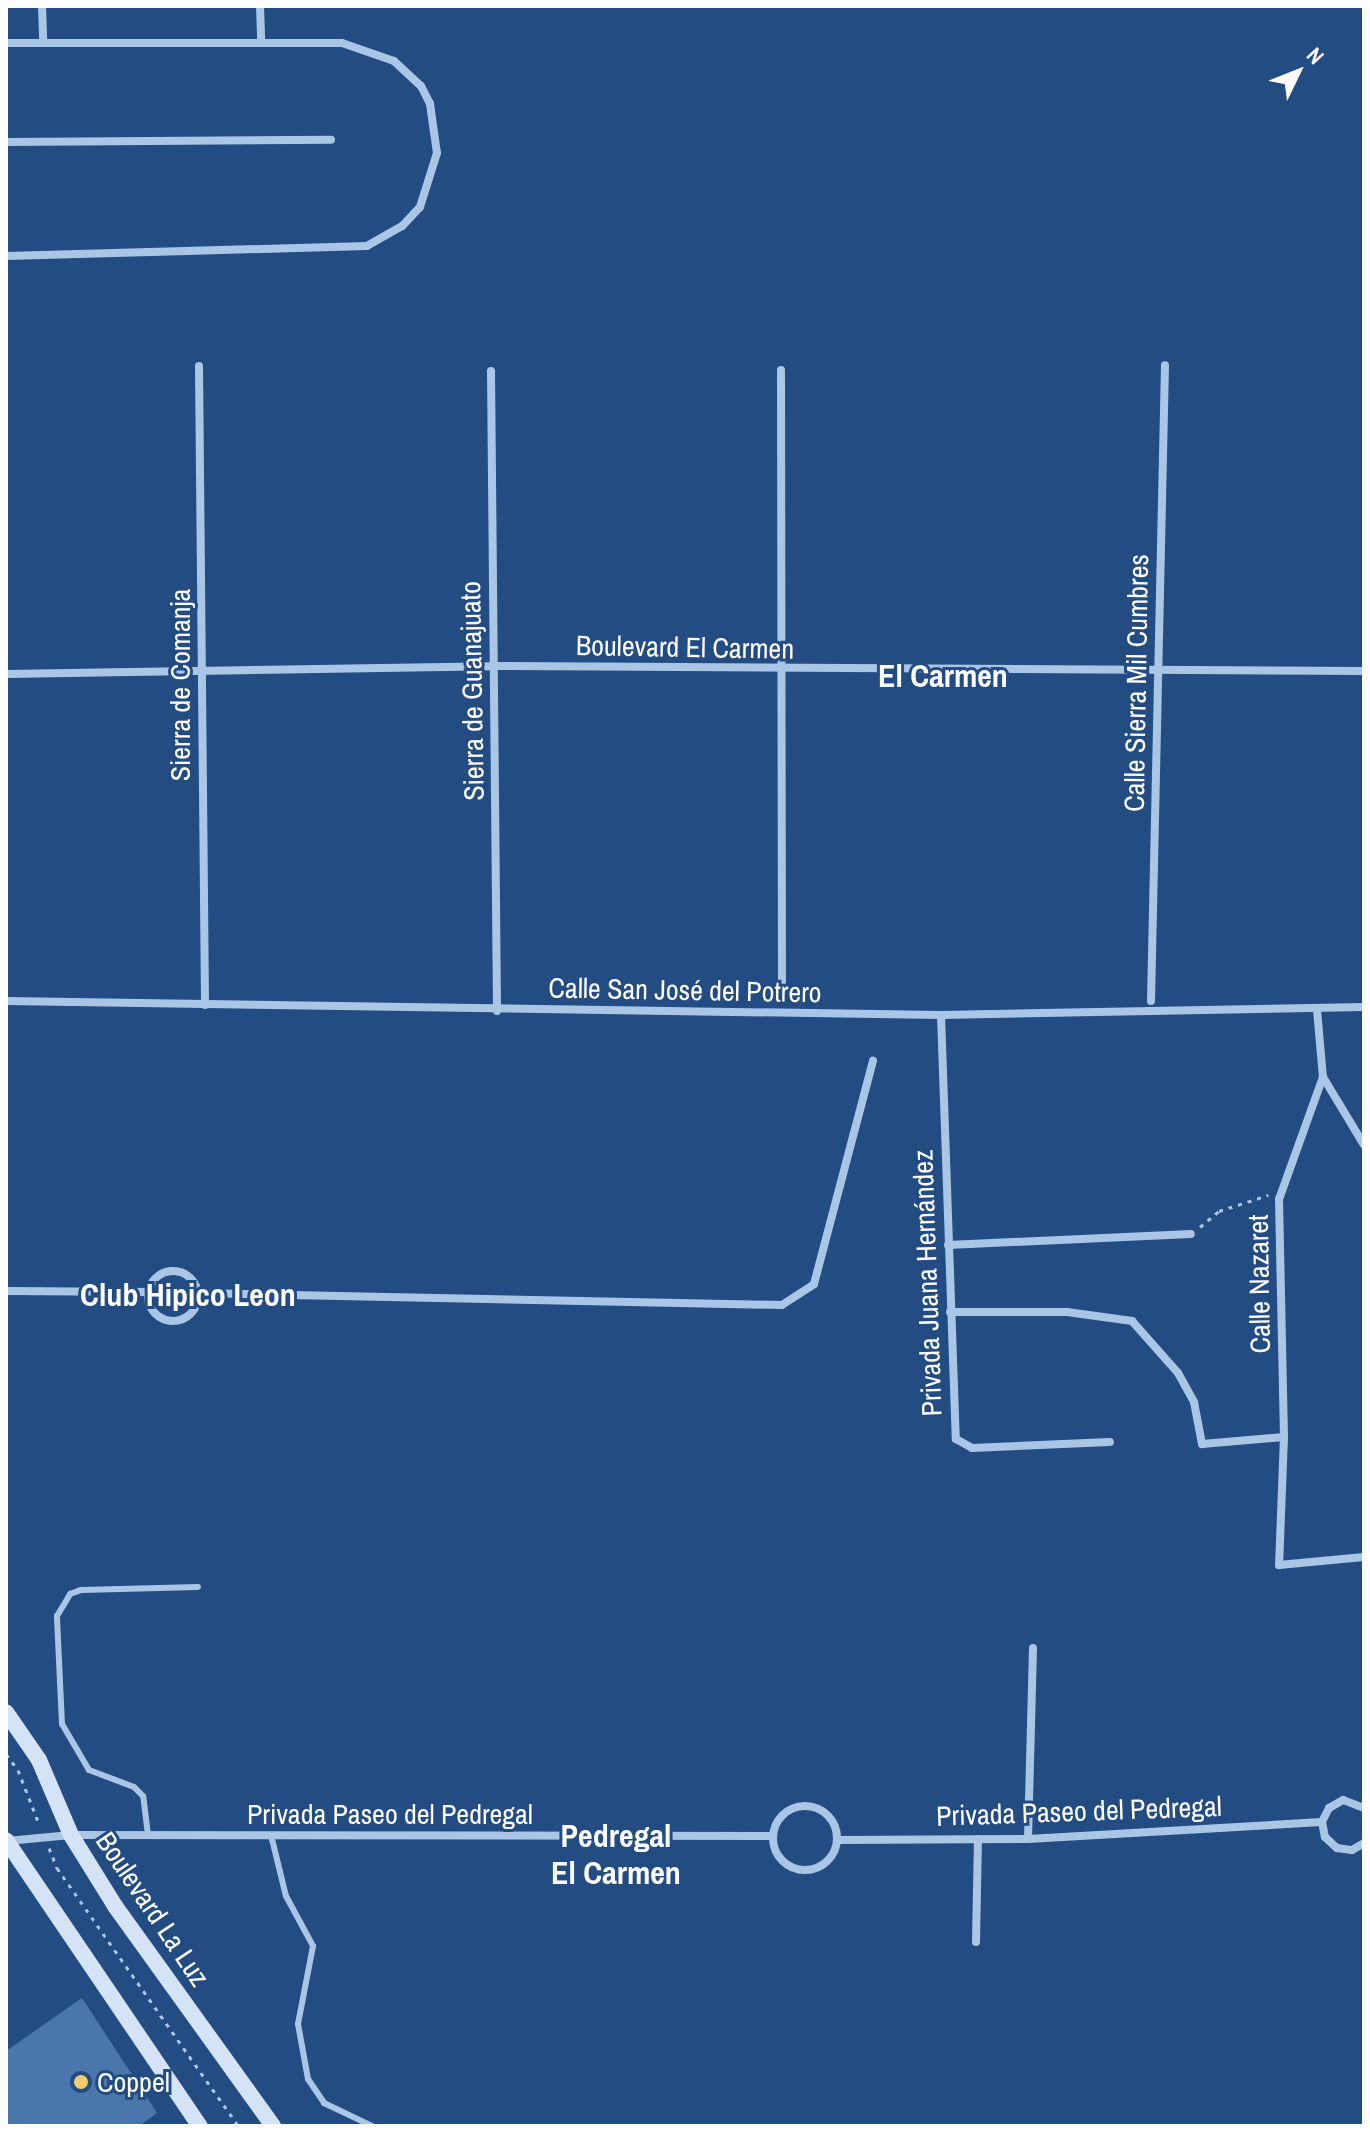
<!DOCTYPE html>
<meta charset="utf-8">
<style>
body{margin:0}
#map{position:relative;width:1370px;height:2132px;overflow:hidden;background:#234c82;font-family:"Archivo Narrow",sans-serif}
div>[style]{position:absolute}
.building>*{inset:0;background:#4b76ab}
.path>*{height:3px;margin-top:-1.5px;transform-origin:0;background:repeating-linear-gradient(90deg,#aac6e7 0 4px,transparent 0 10px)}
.service>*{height:6px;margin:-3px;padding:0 3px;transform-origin:3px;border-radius:3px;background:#aac6e7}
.minor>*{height:8px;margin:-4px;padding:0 4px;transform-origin:4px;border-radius:4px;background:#aac6e7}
.minor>.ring{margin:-4px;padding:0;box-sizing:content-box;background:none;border:8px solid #aac6e7;border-radius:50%}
.secondary>*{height:16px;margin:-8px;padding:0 8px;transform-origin:8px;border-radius:8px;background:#d4e3f6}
.dots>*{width:22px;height:22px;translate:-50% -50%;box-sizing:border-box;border:4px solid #234c82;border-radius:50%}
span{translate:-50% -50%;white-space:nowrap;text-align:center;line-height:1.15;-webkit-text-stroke:6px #234c82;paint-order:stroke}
.street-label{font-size:28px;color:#fff}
.poi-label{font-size:28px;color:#fff}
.left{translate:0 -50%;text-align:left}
.quarter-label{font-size:32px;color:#fff;font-weight:700}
.frame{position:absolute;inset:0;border:8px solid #fff;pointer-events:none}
.north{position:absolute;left:1258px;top:32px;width:80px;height:80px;-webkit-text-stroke:6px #234c82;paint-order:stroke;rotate:47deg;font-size:22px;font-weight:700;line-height:32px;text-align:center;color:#fff}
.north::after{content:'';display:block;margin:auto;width:28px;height:36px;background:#fff;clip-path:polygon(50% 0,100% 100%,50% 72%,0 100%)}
</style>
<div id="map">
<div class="building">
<i style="clip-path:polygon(82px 1998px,157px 2113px,139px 2126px,6px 2126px,6px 2051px)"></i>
</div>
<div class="path">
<i style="left:1200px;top:1227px;width:25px;rotate:-40deg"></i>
<i style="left:1219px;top:1211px;width:52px;rotate:-18.1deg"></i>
<i style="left:6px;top:1754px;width:20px;rotate:53deg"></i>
<i style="left:18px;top:1770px;width:60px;rotate:68.6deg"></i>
<i style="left:49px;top:1848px;width:22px;rotate:68deg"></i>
<i style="left:57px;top:1868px;width:315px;rotate:54.9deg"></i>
</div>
<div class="service">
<i style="left:148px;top:1835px;width:39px;rotate:-97deg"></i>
<i style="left:143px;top:1796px;width:13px;rotate:-135deg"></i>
<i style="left:134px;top:1787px;width:48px;rotate:-159.3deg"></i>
<i style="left:89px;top:1770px;width:53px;rotate:-120.4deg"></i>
<i style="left:62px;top:1724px;width:108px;rotate:-92.7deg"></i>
<i style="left:57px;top:1616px;width:26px;rotate:-59deg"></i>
<i style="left:70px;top:1594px;width:12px;rotate:-20deg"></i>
<i style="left:81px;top:1590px;width:117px;rotate:-1.5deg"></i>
<i style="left:271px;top:1835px;width:63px;rotate:76.2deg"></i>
<i style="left:286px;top:1896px;width:57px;rotate:61.6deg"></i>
<i style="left:313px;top:1946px;width:79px;rotate:100.9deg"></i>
<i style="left:298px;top:2024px;width:56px;rotate:79.7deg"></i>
<i style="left:308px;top:2079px;width:29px;rotate:56deg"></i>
<i style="left:324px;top:2103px;width:53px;rotate:25.6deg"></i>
</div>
<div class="minor">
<i style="left:42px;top:6px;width:37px;rotate:88deg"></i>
<i style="left:260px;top:6px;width:36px;rotate:88deg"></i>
<i style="left:6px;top:43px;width:336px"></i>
<i style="left:342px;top:43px;width:55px;rotate:19.1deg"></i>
<i style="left:394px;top:61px;width:37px;rotate:43deg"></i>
<i style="left:421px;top:86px;width:20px;rotate:63deg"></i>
<i style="left:430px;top:104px;width:49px;rotate:81.9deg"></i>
<i style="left:437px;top:153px;width:57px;rotate:107.5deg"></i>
<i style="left:420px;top:207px;width:26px;rotate:133deg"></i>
<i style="left:402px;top:226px;width:40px;rotate:150.3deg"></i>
<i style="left:367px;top:246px;width:361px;rotate:178.4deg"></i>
<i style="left:6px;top:142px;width:325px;rotate:-0.4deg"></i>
<i style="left:199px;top:366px;width:639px;rotate:89.46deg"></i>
<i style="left:781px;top:370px;width:630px;rotate:89.91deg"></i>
<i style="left:491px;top:371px;width:640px;rotate:89.46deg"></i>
<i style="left:6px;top:674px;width:487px;rotate:-0.9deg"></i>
<i style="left:493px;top:666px;width:871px;rotate:0.33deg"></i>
<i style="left:6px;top:1001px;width:935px;rotate:0.86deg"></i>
<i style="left:941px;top:1015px;width:423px;rotate:-1.1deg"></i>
<i style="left:1151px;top:1001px;width:636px;rotate:-88.74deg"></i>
<i style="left:1317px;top:1010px;width:67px;rotate:84.9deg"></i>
<i style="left:1323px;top:1077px;width:130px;rotate:109.8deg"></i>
<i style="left:1279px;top:1199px;width:238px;rotate:88.8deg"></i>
<i style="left:1284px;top:1437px;width:128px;rotate:92.2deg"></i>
<i style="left:1279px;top:1565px;width:85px;rotate:-5.4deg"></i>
<i style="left:941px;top:1015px;width:424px;rotate:88deg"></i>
<i style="left:956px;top:1439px;width:18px;rotate:29deg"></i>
<i style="left:972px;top:1448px;width:138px;rotate:-2.5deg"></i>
<i style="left:1323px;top:1077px;width:79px;rotate:58.9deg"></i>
<i style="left:948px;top:1245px;width:243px;rotate:-2.6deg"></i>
<i class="ring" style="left:148px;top:1271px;width:42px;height:42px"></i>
<i style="left:6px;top:1291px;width:142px;rotate:0.4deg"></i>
<i style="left:198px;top:1293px;width:584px;rotate:1.18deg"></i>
<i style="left:782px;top:1305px;width:38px;rotate:-33deg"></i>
<i style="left:814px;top:1284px;width:231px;rotate:-75.2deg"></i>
<i style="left:950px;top:1312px;width:117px"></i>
<i style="left:1067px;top:1312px;width:66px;rotate:7.9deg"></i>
<i style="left:1132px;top:1321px;width:69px;rotate:48.5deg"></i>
<i style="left:1178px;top:1373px;width:33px;rotate:61deg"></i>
<i style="left:1194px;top:1402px;width:43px;rotate:79.2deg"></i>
<i style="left:1202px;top:1444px;width:82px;rotate:-4.9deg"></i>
<i class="ring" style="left:773px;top:1806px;width:56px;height:56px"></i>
<i style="left:1364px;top:1808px;width:22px;rotate:-159deg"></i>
<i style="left:1343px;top:1800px;width:16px;rotate:150deg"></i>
<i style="left:1329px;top:1808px;width:16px;rotate:117deg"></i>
<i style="left:1322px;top:1822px;width:15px;rotate:79deg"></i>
<i style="left:1325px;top:1837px;width:16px;rotate:43deg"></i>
<i style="left:1337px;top:1848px;width:15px;rotate:8deg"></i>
<i style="left:1352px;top:1850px;width:14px;rotate:-30deg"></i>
<i style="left:1028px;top:1839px;width:191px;rotate:-88.5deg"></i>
<i style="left:838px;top:1840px;width:190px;rotate:-0.3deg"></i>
<i style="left:1028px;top:1839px;width:294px;rotate:-3.3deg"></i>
<i style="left:7px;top:1841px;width:64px;rotate:-5.4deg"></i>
<i style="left:71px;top:1835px;width:701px;rotate:0.08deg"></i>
<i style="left:976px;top:1942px;width:103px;rotate:-88.9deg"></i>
</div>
<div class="secondary">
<i style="left:6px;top:1712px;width:58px;rotate:55.5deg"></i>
<i style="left:39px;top:1760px;width:82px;rotate:66.9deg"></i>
<i style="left:71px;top:1835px;width:84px;rotate:58.2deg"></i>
<i style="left:115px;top:1906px;width:271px;rotate:54.3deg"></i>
<i style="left:6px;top:1840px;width:346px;rotate:55.9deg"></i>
</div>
<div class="dots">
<i style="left:81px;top:2082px;background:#f3cc6d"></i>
</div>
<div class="street-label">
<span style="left:685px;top:647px;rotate:1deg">Boulevard El Carmen</span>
<span style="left:1136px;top:683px;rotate:-89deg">Calle Sierra Mil Cumbres</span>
<span style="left:180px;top:685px;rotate:-90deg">Sierra de Comanja</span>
<span style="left:472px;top:691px;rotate:-91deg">Sierra de Guanajuato</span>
<span style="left:685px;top:990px;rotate:1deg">Calle San José del Potrero</span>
<span style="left:927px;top:1283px;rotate:-92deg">Privada Juana Hernández</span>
<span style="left:1259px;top:1284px;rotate:-91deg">Calle Nazaret</span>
<span style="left:1079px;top:1811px;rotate:-2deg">Privada Paseo del Pedregal</span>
<span style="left:390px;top:1814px">Privada Paseo del Pedregal</span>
<span style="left:153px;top:1909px;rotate:56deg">Boulevard La Luz</span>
</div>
<div class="poi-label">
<span class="left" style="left:97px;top:2082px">Coppel</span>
</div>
<div class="quarter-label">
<span style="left:943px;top:676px">El Carmen</span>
<span style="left:188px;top:1295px">Club Hipico Leon</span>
<span style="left:616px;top:1855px">Pedregal<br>El Carmen</span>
</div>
<div class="frame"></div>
<div class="north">N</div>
</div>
